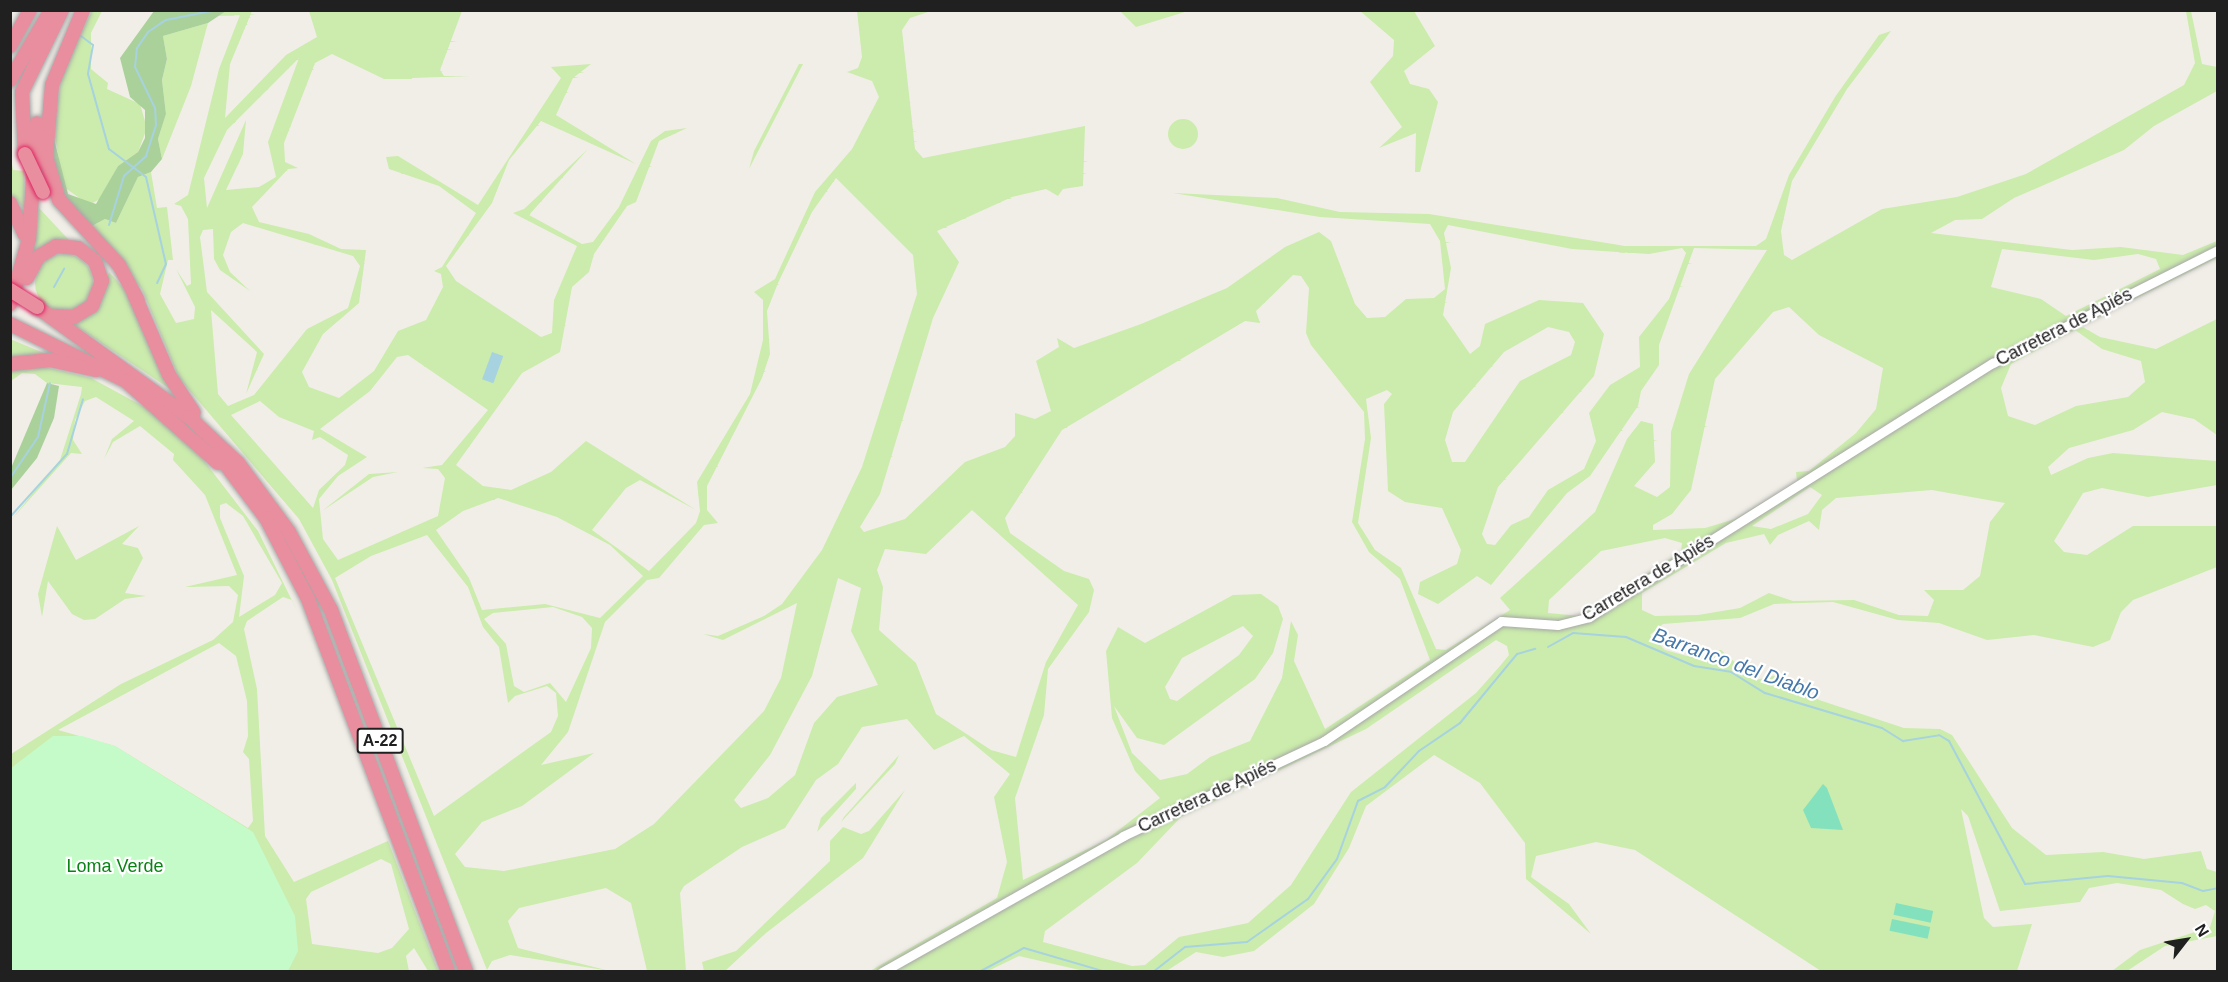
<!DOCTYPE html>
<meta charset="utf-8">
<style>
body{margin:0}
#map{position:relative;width:2228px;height:982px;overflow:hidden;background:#f1eee7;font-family:Arial,sans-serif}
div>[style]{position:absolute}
.grass>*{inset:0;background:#cbecac}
.round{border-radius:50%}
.forest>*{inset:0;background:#abd19b}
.park>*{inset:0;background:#c4fbc9}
.pitch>*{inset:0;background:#84e1bd;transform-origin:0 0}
.water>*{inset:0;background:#a7d2df;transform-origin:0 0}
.stream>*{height:2px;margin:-1px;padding:0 1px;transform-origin:1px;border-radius:1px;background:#a7d2df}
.roads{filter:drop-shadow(0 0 2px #a7a7a7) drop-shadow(0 0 2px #a7a7a7)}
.minor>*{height:9px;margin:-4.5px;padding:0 4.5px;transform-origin:4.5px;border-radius:4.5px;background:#fff}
.highway>*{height:14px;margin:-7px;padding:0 7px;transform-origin:7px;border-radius:7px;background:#e98e9e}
.bridges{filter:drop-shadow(0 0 2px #df2363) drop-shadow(0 0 2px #df2363)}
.highway-bridge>*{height:14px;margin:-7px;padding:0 7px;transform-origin:7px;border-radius:7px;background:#e98e9e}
span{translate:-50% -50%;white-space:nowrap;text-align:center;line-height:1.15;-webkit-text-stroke:4.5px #fff;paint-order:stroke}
.shield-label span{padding:2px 4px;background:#fff;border:2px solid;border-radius:4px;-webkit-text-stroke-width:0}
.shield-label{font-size:16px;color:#202020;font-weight:700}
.street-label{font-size:18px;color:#202020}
.park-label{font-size:18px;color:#098414}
.water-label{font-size:20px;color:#4679ab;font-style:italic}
.frame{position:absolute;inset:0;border:12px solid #202020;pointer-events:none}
.north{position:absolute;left:2156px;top:910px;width:60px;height:60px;-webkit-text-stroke:4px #fff;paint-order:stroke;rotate:59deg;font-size:16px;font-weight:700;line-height:24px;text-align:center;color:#202020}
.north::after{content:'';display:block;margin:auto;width:21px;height:27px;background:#202020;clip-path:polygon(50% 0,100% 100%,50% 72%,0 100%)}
</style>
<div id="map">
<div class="grass">
<i style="clip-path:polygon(92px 11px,102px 11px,91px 33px,91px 69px,108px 83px,107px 89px,140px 104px,147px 128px,138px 152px,118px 166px,100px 199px,89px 205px,64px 187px,54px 132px,62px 71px)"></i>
<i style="clip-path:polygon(evenodd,226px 11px,252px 11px,230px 64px,225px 118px,286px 55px,317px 37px,309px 11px,462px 11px,440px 70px,444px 76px,470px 76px,384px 79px,332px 54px,315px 63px,284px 143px,285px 162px,298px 168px,288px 169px,252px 207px,259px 222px,309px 234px,341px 249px,366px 250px,359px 303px,323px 334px,302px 372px,309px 387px,339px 398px,374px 371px,398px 331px,426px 320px,443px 287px,441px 274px,434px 271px,442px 267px,476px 213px,439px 186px,389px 169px,386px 157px,398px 156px,478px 205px,561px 78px,551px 67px,591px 64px,573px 78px,556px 115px,636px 164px,541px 121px,509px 160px,492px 203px,446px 266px,456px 281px,541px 337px,552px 333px,554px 300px,577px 246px,513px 213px,524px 209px,588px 149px,529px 215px,582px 244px,593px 242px,619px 207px,651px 141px,665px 131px,687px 128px,659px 141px,636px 202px,627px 206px,594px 254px,589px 272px,572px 287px,560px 352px,522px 373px,456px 465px,483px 486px,511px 490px,551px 472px,586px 441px,696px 510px,640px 480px,626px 488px,592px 530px,649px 571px,696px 523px,700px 511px,697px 482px,750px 394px,763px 340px,763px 300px,754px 292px,775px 279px,815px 192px,852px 149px,879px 97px,872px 81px,847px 72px,858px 68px,862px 57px,857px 11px,931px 11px,910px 18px,902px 30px,915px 149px,923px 158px,1085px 126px,1083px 186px,1063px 189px,1058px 196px,1046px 189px,1012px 197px,937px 231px,959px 262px,933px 318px,880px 494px,860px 527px,864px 532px,905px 519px,965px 462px,1005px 447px,1015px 436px,1015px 413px,1035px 419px,1051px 411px,1036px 361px,1059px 347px,1057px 338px,1074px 348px,1141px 324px,1227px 288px,1285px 247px,1319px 232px,1331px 241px,1355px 304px,1367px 318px,1385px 317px,1406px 299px,1434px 298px,1445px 289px,1440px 241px,1430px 224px,1320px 217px,1173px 193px,1277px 198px,1340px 212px,1429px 214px,1625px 246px,1756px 246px,1766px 239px,1789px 175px,1835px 97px,1879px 35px,1891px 31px,1847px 89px,1792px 181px,1781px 231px,1784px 255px,1792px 260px,1882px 209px,1957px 197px,2026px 174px,2184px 85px,2195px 63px,2186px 11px,2191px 11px,2202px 64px,2217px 67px,2217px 91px,2154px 126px,2124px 150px,2014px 198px,1982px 219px,1955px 220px,1931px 233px,2072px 250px,2121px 247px,2183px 255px,2217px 241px,2217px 258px,2081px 326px,2100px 337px,2156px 349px,2217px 319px,2217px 435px,2194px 419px,2162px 412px,2133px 430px,2069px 448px,2048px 467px,2051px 475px,2088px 458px,2113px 453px,2217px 461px,2217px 485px,2148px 497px,2102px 488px,2083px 493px,2054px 541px,2064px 552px,2087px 555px,2133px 526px,2217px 526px,2217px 567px,2133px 600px,2121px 612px,2110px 640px,2093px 647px,2034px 635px,1987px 640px,1939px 623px,1898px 620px,1833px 602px,1774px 604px,1740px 618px,1663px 624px,1650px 635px,1665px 650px,1687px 656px,1721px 650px,1755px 680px,1782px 674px,1819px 700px,1904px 728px,1940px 729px,1952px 735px,2012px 828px,2046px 855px,2103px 852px,2144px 859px,2201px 851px,2207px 869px,2217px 872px,2217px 936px,2165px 946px,2127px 971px,2112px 971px,2140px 950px,2210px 927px,2215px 911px,2206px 905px,2195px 909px,2183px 904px,2161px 890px,2117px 883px,2089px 888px,2080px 902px,2000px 911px,1968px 816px,1961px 809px,1984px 918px,1993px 927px,2032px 924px,2017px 971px,1821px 971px,1635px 850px,1596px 842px,1536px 856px,1531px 877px,1569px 904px,1591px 934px,1526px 879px,1525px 843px,1480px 783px,1434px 755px,1366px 806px,1349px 848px,1314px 904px,1254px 951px,1223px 957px,1196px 952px,1165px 972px,1084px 971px,1019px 956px,988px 971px,870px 971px,997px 898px,1007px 862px,994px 797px,1010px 774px,964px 736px,934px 750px,907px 719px,862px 727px,838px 764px,816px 780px,785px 828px,742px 847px,684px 886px,680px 893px,686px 971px,647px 971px,631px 903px,606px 888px,519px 908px,508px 921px,518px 948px,610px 971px,510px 955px,492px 961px,487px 970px,332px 580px,299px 519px,179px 378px,142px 289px,90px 227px,105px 219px,116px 223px,138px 177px,151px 172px,157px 208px,167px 207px,173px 260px,168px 260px,160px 294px,176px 323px,194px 319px,195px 307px,176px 269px,187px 286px,191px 284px,188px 219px,181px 206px,174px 204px,188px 195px,219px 69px,240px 15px,218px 16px,226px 11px,299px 58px,268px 142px,276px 177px,259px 187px,226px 190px,243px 154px,246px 120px,207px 208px,204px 178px,227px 130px,299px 58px,226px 11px,836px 178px,913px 255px,917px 294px,862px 467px,822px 550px,782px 604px,764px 616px,718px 636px,703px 634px,723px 640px,797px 603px,781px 678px,764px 711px,654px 824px,615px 849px,504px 871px,465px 867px,455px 854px,482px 822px,522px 806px,594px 753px,541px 765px,568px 732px,605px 622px,647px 580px,659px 578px,704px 525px,718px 523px,707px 510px,707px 486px,762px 378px,770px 354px,767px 311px,778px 283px,812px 212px,836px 178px,226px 11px,243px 223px,353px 256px,360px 266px,348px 308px,307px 329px,254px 395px,228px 406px,218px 394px,211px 310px,257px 352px,246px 394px,264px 354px,207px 292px,200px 237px,203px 230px,213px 229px,214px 259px,220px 270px,250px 291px,230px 272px,223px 255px,231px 232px,243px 223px,226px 11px,1448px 225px,1572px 249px,1649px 254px,1682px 248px,1686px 253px,1669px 299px,1639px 337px,1640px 367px,1610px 385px,1589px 413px,1596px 441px,1584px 469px,1548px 490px,1529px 517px,1511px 525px,1495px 545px,1487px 544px,1482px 534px,1498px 487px,1594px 376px,1604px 334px,1583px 303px,1539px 300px,1485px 324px,1480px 346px,1470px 354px,1443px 315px,1451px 268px,1444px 233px,1448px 225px,226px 11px,1694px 248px,1767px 250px,1689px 374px,1671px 432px,1670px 487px,1657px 497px,1634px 486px,1655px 462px,1653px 424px,1641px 421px,1627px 439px,1595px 512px,1500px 598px,1510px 610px,1446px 650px,1436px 649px,1401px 568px,1375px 550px,1358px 523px,1371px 438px,1366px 399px,1387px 390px,1392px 394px,1384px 404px,1388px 491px,1405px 502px,1442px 508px,1461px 550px,1457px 564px,1420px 582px,1418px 594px,1438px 604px,1477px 576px,1491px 585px,1567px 493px,1590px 476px,1638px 406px,1641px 391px,1659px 365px,1659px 345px,1694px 248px,226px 11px,2002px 249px,2094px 260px,2138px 254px,2156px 259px,2160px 269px,2066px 316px,2041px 299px,1991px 287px,2002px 249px,226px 11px,1293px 275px,1301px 276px,1309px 288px,1306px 333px,1311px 345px,1364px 412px,1365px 439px,1352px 522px,1369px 552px,1400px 579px,1430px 660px,1325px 729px,1294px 661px,1298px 635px,1291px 621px,1282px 678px,1250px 741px,1210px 757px,1187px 774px,1160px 780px,1132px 753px,1114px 706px,1137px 738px,1164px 745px,1255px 679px,1273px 653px,1283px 619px,1278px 606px,1261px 594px,1233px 595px,1145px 643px,1118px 627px,1106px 651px,1112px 718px,1135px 771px,1160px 798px,1106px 840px,1023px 880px,1015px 798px,1044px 715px,1048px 669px,1089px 612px,1094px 590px,1089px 579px,1064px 571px,1010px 533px,1005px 518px,1062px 430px,1245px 321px,1260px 323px,1256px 311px,1293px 275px,226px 11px,1789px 307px,1819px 335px,1883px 368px,1876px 409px,1856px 433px,1809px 471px,1796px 472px,1797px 481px,1735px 519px,1705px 528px,1653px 530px,1653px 525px,1672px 514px,1691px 490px,1715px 379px,1773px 312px,1789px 307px,226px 11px,1548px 327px,1569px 332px,1575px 342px,1571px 355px,1520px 381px,1465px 462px,1452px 462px,1445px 440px,1453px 412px,1504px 352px,1548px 327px,226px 11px,2075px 330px,2102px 349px,2141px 361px,2145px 382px,2128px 397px,2076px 406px,2035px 425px,2008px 416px,2001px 388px,2011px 364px,2075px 330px,226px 11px,408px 355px,488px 410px,442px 465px,422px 468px,438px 469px,445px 478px,438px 516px,338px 560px,323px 539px,319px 499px,338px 476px,367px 457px,320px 429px,370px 391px,397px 357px,408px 355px,226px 11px,260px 401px,279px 417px,314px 431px,312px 440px,320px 437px,348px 455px,345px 465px,319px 490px,313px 508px,231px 415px,260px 401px,226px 11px,1810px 487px,1822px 495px,1808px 514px,1771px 529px,1752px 526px,1810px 487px,226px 11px,1932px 490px,2005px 503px,1990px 522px,1980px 576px,1963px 590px,1924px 590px,1934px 600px,1928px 616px,1899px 615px,1854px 600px,1793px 601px,1769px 593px,1740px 608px,1698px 615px,1655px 616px,1642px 610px,1642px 593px,1726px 543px,1764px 534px,1770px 545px,1778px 535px,1809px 521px,1819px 530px,1822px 510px,1836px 498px,1932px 490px,226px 11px,498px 498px,557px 517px,610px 545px,643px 576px,600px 618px,545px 604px,482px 610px,469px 578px,436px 530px,463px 511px,498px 498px,226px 11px,972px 510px,1078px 605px,1046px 662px,1016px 757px,991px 750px,936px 714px,916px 663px,879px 630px,883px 587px,877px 570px,885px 549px,926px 554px,972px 510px,226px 11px,427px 535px,468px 587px,483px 627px,499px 647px,508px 703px,515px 696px,547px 686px,556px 693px,558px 716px,551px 732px,434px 816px,335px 578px,371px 556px,427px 535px,226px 11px,1665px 538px,1682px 543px,1681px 552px,1580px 616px,1548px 613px,1549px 600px,1601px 551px,1665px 538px,226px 11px,838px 578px,861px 588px,851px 631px,878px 685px,837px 697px,814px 723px,795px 775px,768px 798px,741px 808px,734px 800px,770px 755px,812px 676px,838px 578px,226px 11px,553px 607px,582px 617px,592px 628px,591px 648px,566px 702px,550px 683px,524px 692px,514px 686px,506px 644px,484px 619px,493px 613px,553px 607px,226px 11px,1243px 626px,1253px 636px,1239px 655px,1177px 701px,1170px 699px,1165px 687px,1182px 658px,1243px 626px,226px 11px,1496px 640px,1507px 646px,1509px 655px,1500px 666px,1476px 693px,1351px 792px,1291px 885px,1248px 923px,1179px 937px,1145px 965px,1132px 966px,1043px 942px,1045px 931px,1137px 863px,1181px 817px,1366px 729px,1496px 640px)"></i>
<i style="clip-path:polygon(1120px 11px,1188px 11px,1136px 27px)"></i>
<i style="clip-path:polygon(1360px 11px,1414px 11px,1435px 46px,1404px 71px,1410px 84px,1429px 89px,1438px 102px,1420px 172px,1415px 172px,1416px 133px,1379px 148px,1402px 127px,1370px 82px,1393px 56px,1394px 40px)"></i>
<i style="clip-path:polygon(208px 23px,191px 86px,162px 159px,158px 139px,166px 114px,162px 80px,167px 59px,163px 36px)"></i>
<i style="clip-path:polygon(799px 64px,803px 64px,749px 169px,754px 151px)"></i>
<i class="round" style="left:1168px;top:119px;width:30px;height:30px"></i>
<i style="clip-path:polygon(10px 153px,13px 170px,24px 171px,25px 209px,11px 195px)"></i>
<i style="clip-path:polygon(39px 208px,69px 240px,32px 255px)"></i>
<i class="round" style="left:35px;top:254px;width:58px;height:58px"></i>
<i style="clip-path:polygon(109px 272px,127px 292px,173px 391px,73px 324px,98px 310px)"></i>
<i style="clip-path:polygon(10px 339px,46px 354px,11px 358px)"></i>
<i style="clip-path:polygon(evenodd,40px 366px,91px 378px,150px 410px,198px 453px,258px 531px,299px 615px,292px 600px,283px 597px,247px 621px,244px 629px,257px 689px,265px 836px,294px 882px,388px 841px,438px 971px,428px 971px,414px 948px,406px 956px,409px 971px,11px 971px,11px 754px,121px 684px,213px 640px,233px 622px,238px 595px,229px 586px,185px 587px,237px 575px,205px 495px,173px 460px,174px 454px,140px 426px,113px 442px,104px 459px,112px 439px,134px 421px,96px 397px,85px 401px,75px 420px,73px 440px,82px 454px,71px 453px,11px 520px,60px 460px,81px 394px,82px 387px,47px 383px,35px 374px,22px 373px,11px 381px,11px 371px,40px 366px,226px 503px,243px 516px,282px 583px,275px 595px,239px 617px,244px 576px,220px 518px,220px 505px,226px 503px,40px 366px,219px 643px,236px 656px,247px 701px,248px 736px,243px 752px,249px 759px,253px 821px,248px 828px,115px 746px,58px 730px,219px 643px,40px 366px,381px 859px,391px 864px,409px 929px,392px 948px,378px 953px,312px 944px,306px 899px,311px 892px,381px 859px)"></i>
<i style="clip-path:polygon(398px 472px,373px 477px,322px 511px,369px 474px)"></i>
<i style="clip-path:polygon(57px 526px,76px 560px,139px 526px,122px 544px,138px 548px,143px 558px,125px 593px,146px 596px,125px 599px,95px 619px,84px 620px,72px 614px,48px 581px,42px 617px,38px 594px)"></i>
<i style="clip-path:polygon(899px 755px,895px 764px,841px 822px,844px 817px)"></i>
<i style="clip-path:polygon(856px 783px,856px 789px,817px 832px,821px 818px)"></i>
<i style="clip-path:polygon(905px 790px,863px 858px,766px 933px,725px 971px,704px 971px,702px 962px,736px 951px,830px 861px,830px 841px,843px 827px,861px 834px,869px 831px)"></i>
</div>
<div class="forest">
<i style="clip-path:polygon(154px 11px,226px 11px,208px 23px,163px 36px,167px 59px,162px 80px,166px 114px,158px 139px,162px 159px,151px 172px,138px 177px,116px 223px,105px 219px,90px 227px,63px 197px,53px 165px,51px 127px,68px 194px,96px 204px,118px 166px,138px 152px,145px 138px,145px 110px,130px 97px,120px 58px)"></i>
<i style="clip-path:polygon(47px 383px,59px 386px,54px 418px,37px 458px,11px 490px,11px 468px)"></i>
</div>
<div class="park">
<i style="clip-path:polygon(53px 736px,82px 736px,115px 746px,253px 832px,295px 916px,298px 951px,288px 971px,11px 971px,11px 768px)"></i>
</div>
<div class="pitch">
<i style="clip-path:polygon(1823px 784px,1827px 788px,1843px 830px,1811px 828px,1803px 810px)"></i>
<i style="left:1896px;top:903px;width:38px;height:12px;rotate:12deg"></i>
<i style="left:1892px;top:919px;width:39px;height:12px;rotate:12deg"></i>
</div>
<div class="water">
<i style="left:492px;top:352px;width:12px;height:29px;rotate:20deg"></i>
</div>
<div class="stream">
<i style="left:81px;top:36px;width:15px;rotate:37deg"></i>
<i style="left:93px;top:45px;width:29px;rotate:100deg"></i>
<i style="left:88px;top:74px;width:78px;rotate:74.4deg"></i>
<i style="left:109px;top:149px;width:46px;rotate:37.1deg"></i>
<i style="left:146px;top:177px;width:89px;rotate:77.1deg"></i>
<i style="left:166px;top:264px;width:21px;rotate:115deg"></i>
<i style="left:109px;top:225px;width:51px;rotate:-73deg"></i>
<i style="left:124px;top:176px;width:30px;rotate:-42deg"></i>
<i style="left:146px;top:156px;width:33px;rotate:-72deg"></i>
<i style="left:156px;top:125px;width:17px;rotate:-93deg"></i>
<i style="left:155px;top:108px;width:46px;rotate:-116deg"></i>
<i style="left:135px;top:67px;width:19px;rotate:-84deg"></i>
<i style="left:137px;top:48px;width:19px;rotate:-55deg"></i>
<i style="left:148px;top:32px;width:22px;rotate:-34deg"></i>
<i style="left:166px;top:20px;width:51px;rotate:-11.3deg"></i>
<i style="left:54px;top:287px;width:21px;rotate:-61deg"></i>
<i style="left:10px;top:478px;width:50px;rotate:-55.7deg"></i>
<i style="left:38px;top:437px;width:55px;rotate:-77.5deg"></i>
<i style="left:10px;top:517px;width:85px;rotate:-47.9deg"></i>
<i style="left:67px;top:454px;width:57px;rotate:-73.8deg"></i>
<i style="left:1548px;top:647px;width:29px;rotate:-29deg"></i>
<i style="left:1573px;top:633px;width:53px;rotate:4.3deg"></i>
<i style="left:1626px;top:637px;width:74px;rotate:23.1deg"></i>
<i style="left:1694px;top:666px;width:37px;rotate:9deg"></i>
<i style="left:1731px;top:672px;width:40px;rotate:32deg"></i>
<i style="left:1765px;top:693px;width:122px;rotate:16.7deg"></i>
<i style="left:1882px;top:728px;width:25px;rotate:32deg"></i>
<i style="left:1903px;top:741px;width:36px;rotate:-9deg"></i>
<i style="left:1939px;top:735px;width:12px;rotate:31deg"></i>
<i style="left:1949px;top:741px;width:162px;rotate:62deg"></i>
<i style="left:2025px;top:884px;width:83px;rotate:-5.5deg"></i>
<i style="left:2108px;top:876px;width:74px;rotate:5.4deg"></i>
<i style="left:2182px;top:883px;width:22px;rotate:21deg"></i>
<i style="left:2203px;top:891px;width:15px;rotate:-11deg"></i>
<i style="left:979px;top:972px;width:51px;rotate:-28.1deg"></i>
<i style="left:1024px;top:948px;width:85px;rotate:16.3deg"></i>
<i style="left:1153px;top:972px;width:41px;rotate:-38deg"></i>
<i style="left:1185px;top:947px;width:62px;rotate:-4.6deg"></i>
<i style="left:1247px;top:942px;width:75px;rotate:-35.2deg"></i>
<i style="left:1308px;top:899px;width:49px;rotate:-54.1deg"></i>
<i style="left:1337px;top:859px;width:62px;rotate:-70.1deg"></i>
<i style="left:1358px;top:801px;width:30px;rotate:-27deg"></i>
<i style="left:1385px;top:787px;width:50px;rotate:-46.6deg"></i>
<i style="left:1419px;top:751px;width:50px;rotate:-34.3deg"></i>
<i style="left:1460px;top:723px;width:89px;rotate:-50.4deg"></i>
<i style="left:1517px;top:654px;width:19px;rotate:-16deg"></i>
</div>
<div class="roads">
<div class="minor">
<i style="left:882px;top:972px;width:277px;rotate:-29.4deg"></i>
<i style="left:1123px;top:836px;width:222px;rotate:-25.3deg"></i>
<i style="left:1324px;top:741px;width:214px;rotate:-34.1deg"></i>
<i style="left:1501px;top:621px;width:57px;rotate:4deg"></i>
<i style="left:1558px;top:625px;width:32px;rotate:-14deg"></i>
<i style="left:1589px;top:617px;width:477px;rotate:-32.2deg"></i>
<i style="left:1993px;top:363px;width:252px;rotate:-26.7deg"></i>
</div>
<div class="highway">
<i style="left:83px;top:10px;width:81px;rotate:112.5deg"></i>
<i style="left:52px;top:85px;width:72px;rotate:94.8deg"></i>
<i style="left:46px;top:157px;width:45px;rotate:73.2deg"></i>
<i style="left:59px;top:200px;width:88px;rotate:47.3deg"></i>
<i style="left:119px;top:265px;width:40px;rotate:62deg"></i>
<i style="left:10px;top:46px;width:41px;rotate:-60.9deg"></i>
<i style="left:10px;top:80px;width:81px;rotate:-59.6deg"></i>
<i style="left:25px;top:154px;width:62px;rotate:-92.8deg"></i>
<i style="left:22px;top:92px;width:91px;rotate:-64deg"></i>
<i style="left:10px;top:203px;width:35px;rotate:65deg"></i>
<i style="left:27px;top:278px;width:24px;rotate:-62deg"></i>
<i style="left:38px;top:257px;width:21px;rotate:-31deg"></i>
<i style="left:56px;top:246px;width:22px;rotate:5deg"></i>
<i style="left:78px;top:248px;width:21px;rotate:37deg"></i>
<i style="left:95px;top:261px;width:21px;rotate:71deg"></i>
<i style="left:102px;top:281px;width:27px;rotate:112deg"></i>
<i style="left:92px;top:306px;width:21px;rotate:149deg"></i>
<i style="left:74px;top:317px;width:22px;rotate:-177deg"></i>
<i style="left:134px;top:294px;width:88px;rotate:66.6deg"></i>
<i style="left:169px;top:375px;width:45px;rotate:56.7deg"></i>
<i style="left:10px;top:304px;width:68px;rotate:-73.7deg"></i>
<i style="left:29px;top:239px;width:116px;rotate:-86.1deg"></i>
<i style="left:37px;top:307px;width:188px;rotate:35.9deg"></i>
<i style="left:189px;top:417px;width:67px;rotate:43.2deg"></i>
<i style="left:238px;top:463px;width:86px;rotate:53.5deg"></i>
<i style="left:289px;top:532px;width:89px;rotate:61.7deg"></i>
<i style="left:331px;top:610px;width:386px;rotate:69.5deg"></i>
<i style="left:10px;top:324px;width:129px;rotate:26.2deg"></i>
<i style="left:126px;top:381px;width:123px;rotate:41.7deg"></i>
<i style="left:10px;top:364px;width:40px;rotate:-5.7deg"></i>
<i style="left:50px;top:360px;width:47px;rotate:12.3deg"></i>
<i style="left:217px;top:453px;width:81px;rotate:53deg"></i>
<i style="left:266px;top:518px;width:91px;rotate:62.6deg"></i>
<i style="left:308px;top:599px;width:398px;rotate:69.4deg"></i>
</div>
</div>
<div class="bridges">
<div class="highway-bridge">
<i style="left:25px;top:154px;width:42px;rotate:64.7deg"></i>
<i style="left:10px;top:290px;width:32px;rotate:32deg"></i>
</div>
</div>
<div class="shield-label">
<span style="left:380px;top:741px">A-22</span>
</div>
<div class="street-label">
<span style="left:2064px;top:327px;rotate:-27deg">Carretera de Apiés</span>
<span style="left:1648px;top:578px;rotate:-31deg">Carretera de Apiés</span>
<span style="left:1207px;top:796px;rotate:-25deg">Carretera de Apiés</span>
</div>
<div class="park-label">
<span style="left:115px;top:866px">Loma Verde</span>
</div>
<div class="water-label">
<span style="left:1736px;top:664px;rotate:20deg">Barranco del Diablo</span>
</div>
<div class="frame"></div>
<div class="north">N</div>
</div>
